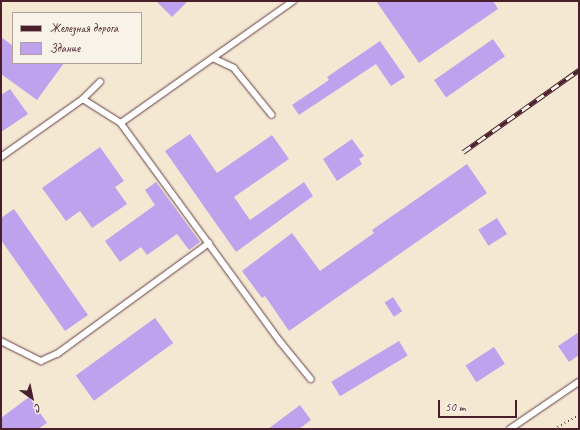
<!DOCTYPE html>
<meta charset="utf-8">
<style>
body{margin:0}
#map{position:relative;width:580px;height:430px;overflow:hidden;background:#f5e8d3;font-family:Caveat,sans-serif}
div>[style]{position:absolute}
.building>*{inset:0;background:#bea2ed;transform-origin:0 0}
.path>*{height:2px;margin-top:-1px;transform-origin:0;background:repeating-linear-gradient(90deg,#643d44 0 1px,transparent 0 4px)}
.roads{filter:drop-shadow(0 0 1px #643d44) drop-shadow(0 0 1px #643d44)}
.service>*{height:5.5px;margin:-2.75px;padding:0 2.75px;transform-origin:2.75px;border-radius:2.75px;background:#fff}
.rail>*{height:4.5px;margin-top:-2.25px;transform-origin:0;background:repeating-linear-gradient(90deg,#f7f3e8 0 9px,#4a1f2b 0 18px);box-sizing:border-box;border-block:1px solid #4a1f2b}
span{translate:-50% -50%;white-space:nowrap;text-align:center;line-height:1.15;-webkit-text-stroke:3px #f7f3e8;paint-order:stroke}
.frame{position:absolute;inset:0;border:2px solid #4a1f2b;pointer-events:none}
.legend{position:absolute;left:12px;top:12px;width:130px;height:52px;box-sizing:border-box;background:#f7f3e8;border:1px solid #b29e9c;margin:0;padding:5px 7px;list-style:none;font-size:12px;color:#4a1f2b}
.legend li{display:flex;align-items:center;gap:8px;height:20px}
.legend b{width:20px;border:1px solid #b29e9c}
.north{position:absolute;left:12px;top:378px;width:40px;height:40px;-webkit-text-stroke:3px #f7f3e8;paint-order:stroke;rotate:147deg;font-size:11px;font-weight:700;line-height:16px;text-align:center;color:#4a1f2b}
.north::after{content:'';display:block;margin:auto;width:14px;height:18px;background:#4a1f2b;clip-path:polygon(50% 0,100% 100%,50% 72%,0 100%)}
.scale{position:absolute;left:438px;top:400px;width:79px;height:18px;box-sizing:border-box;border:2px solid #4a1f2b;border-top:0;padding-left:5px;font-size:12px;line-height:14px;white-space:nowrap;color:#4a1f2b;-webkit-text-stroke:3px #f7f3e8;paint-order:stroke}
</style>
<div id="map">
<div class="building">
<i style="clip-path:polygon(156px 1px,188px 1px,172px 17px)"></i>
<i style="clip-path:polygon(376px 1px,493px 1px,498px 9px,419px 63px)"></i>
<i style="clip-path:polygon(1px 37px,13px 46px,13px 63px,64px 63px,37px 100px,1px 74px)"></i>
<i style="left:493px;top:39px;width:21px;height:72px;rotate:55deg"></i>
<i style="clip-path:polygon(380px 41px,405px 77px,391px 86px,376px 64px,299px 115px,292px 105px,329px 80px,327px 77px)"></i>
<i style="clip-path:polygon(10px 89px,28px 114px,1px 132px,1px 95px)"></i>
<i style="clip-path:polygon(190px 134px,217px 173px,272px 135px,289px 159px,234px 197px,250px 220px,304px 182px,313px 196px,236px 252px,165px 151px)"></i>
<i style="clip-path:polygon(352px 139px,364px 156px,359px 159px,362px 164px,337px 181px,323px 159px)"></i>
<i style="clip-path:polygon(100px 147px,124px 181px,115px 187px,127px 204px,92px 228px,80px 211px,66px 221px,42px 188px)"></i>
<i style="clip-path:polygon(467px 164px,487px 193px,289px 331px,265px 296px,262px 298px,242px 271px,292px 233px,320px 271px,374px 233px,372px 230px)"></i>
<i style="clip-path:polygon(156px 182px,200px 242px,189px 250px,177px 234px,147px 255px,141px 247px,120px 262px,105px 241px,155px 205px,145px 190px)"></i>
<i style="clip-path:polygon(14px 209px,88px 315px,65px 331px,1px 240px,1px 218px)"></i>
<i style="left:497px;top:218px;width:19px;height:22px;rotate:58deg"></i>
<i style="left:393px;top:297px;width:17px;height:10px;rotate:57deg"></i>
<i style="left:155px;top:318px;width:31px;height:98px;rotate:54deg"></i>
<i style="clip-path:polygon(579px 332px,579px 355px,569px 362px,558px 346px)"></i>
<i style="left:399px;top:341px;width:17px;height:79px;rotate:59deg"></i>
<i style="left:494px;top:347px;width:20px;height:34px;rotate:57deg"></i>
<i style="clip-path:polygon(29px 397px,47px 423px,38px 429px,1px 429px,1px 418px)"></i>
<i style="clip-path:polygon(300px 405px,311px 420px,299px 429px,268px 429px)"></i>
</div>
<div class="path">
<i style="left:554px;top:429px;width:29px;rotate:-29deg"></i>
</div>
<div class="roads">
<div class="service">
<i style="left:213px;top:58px;width:23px;rotate:25deg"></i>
<i style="left:234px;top:68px;width:60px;rotate:51deg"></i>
<i style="left:83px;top:99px;width:24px;rotate:-45deg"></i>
<i style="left:121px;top:123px;width:270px;rotate:53.9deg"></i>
<i style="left:280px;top:341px;width:49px;rotate:50.8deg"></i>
<i style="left:1px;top:157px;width:100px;rotate:-35.3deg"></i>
<i style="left:83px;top:99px;width:45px;rotate:32.3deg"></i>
<i style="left:121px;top:123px;width:211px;rotate:-35.3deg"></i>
<i style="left:1px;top:341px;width:45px;rotate:26.6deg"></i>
<i style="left:41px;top:361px;width:17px;rotate:-24deg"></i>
<i style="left:57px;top:354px;width:188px;rotate:-36.1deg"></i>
<i style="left:510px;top:429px;width:83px;rotate:-34.3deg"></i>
</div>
</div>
<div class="rail">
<i style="left:463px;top:152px;width:142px;rotate:-35.3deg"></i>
</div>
<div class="frame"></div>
<ul class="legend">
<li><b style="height:5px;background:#4a1f2b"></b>Железная дорога</li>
<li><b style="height:11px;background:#bea2ed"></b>Здание</li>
</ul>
<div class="north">С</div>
<div class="scale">50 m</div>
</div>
